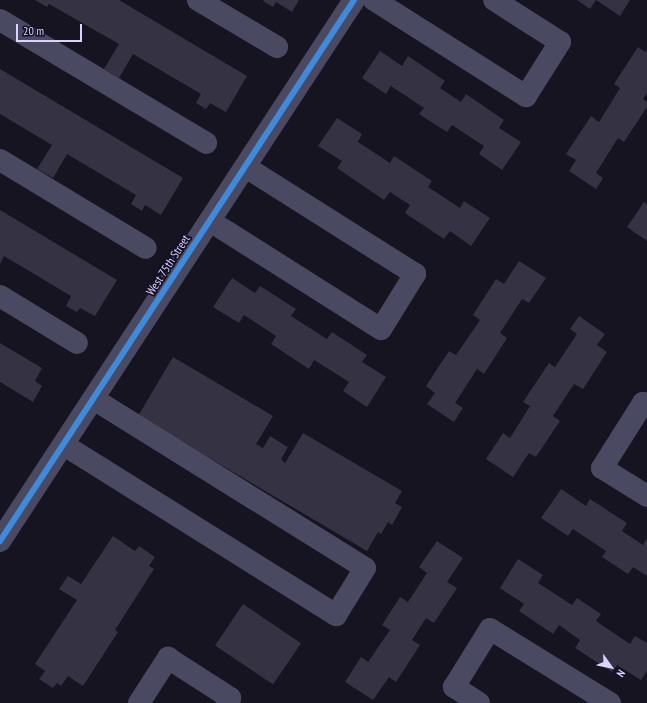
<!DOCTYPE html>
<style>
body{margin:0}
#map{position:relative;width:647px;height:703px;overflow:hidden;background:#161421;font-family:"PT Sans Narrow",sans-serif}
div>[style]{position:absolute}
.building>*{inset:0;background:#343243;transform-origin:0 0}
.minor>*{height:22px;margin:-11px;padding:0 11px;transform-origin:11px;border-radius:11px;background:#4a4962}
.cycleway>*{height:6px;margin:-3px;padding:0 3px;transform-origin:3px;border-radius:3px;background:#408adc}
span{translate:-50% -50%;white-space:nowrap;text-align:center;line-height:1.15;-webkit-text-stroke:3.5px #130f26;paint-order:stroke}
.street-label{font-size:12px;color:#d9d4ff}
.north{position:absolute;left:591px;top:647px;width:40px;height:40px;-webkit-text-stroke:3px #130f26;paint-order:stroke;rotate:123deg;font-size:11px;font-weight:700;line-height:16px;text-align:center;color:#d9d4ff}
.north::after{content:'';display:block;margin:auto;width:14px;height:18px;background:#d9d4ff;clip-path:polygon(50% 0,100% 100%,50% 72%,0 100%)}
.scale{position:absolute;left:16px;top:24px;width:66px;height:18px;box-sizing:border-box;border:2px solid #d9d4ff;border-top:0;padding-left:5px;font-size:12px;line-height:14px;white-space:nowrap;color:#d9d4ff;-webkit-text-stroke:3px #130f26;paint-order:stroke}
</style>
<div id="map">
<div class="building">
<i style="clip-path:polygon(35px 0,119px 0,247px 76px,226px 112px,210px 103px,206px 109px,196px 103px,201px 94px,133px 54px,119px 78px,104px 69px,119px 44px,49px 4px,47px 7px)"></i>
<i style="clip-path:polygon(264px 0,299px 0,292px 12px,276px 2px,273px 7px,263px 1px)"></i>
<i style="clip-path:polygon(577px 0,630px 0,620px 16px,596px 0,590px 9px)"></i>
<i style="clip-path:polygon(638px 47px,645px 52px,647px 49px,647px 93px,643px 99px,647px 102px,647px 107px,624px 142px,618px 138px,596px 173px,603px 178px,596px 189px,569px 171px,576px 160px,566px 154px,591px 116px,599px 122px,620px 88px,614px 84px)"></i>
<i style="clip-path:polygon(380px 51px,402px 66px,408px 56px,445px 81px,440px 88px,461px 102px,466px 94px,504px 120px,499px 128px,521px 142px,502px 170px,479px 154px,484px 146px,452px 125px,447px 132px,419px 114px,424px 108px,391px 86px,386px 94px,362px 78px)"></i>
<i style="clip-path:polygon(0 69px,183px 178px,161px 215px,145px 205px,142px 211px,131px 204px,136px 195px,67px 154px,53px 178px,37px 169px,52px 145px,0 114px)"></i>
<i style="clip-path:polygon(337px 118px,362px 134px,358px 142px,390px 163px,394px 156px,432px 181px,428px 187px,460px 208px,464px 201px,490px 218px,471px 246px,450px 231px,444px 239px,405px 213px,410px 205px,390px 192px,384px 200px,337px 168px,342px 161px,318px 146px)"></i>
<i style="clip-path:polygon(644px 202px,647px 204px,647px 241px,627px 227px)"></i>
<i style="clip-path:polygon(0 210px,117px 280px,95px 316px,80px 308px,77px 312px,66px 306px,71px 296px,4px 256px,0 264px)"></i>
<i style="clip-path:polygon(519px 261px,546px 278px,529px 303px,522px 299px,500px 333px,507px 338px,484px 374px,477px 369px,455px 403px,463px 408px,454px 422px,427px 404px,435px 393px,426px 386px,449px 351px,456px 355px,480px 320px,473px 315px,496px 279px,504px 284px)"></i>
<i style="clip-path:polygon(232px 278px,255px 293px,260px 286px,296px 309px,291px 316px,327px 339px,332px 332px,367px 355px,362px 362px,386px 377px,367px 407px,343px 391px,349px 382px,314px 360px,309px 369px,271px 344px,276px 336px,244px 315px,239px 323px,213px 307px)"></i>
<i style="clip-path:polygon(579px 316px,605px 334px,597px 345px,607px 352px,583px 389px,574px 384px,553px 416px,560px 421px,536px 457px,529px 453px,513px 477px,486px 459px,503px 433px,510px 438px,530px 406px,523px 402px,549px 363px,555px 367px,577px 334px,570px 329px)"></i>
<i style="clip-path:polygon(0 343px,42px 368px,35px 381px,42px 386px,33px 402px,0 382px)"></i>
<i style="clip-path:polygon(173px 357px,273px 416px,256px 444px,263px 448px,270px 436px,288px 447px,281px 459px,285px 463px,303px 433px,402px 491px,395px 503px,402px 507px,392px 525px,388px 522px,381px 534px,378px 532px,367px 551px,138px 416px)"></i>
<i style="clip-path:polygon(561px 489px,586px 506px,590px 499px,627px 523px,622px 531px,643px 545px,647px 538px,647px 576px,633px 567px,628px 574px,602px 557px,606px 551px,573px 529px,568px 536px,541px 518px)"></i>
<i style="clip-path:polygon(113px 536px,135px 551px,139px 546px,155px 557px,149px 566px,154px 569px,115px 630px,118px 632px,83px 686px,68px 676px,61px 686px,57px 683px,53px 688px,39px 679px,45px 671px,35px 664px,77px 600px,59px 589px,68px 576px,81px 584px)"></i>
<i style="clip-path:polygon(437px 541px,463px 558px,447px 582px,457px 588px,434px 623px,426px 618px,412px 640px,420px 645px,396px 682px,389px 677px,373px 700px,345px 682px,361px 657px,368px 662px,390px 630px,382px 625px,400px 597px,408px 602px,427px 573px,419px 567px)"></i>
<i style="clip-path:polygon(518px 559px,543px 575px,538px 583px,572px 605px,577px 598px,601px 614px,596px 621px,630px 644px,635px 636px,647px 643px,647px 671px,641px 680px,617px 665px,612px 672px,575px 648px,580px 640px,559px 625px,553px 634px,519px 611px,524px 604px,500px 588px)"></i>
<i style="left:243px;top:604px;width:70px;height:50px;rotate:34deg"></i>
</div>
<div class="minor">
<i style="left:198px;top:0;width:92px;rotate:30.7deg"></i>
<i style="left:374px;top:0;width:180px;rotate:32.3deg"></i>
<i style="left:526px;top:96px;width:64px;rotate:-57.8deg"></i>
<i style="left:560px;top:42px;width:78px;rotate:-147.5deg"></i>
<i style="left:0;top:20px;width:240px;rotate:30.8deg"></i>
<i style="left:0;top:160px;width:170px;rotate:31.1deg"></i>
<i style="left:210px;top:221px;width:202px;rotate:32.3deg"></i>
<i style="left:381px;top:329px;width:65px;rotate:-58.3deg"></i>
<i style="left:415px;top:274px;width:200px;rotate:-147.7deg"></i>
<i style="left:0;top:296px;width:90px;rotate:31.4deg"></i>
<i style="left:647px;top:406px;width:5px;rotate:-143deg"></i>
<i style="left:643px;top:403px;width:77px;rotate:122.2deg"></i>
<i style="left:602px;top:468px;width:53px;rotate:31.9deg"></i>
<i style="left:64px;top:445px;width:321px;rotate:32deg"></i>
<i style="left:336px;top:615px;width:55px;rotate:-58.3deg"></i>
<i style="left:365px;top:568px;width:319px;rotate:-148.1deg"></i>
<i style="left:0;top:541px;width:647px;rotate:-56.8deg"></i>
<i style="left:139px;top:703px;width:54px;rotate:-57.2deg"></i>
<i style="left:168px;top:658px;width:74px;rotate:32.8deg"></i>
<i style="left:230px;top:698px;width:6px;rotate:121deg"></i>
<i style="left:479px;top:703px;width:30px;rotate:-147deg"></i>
<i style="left:454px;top:687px;width:68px;rotate:-58.2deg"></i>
<i style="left:490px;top:629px;width:141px;rotate:31.7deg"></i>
</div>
<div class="cycleway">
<i style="left:0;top:541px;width:647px;rotate:-56.8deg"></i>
</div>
<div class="street-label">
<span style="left:168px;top:265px;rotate:-57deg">West 75th Street</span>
</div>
<div class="north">N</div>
<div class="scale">20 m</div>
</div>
